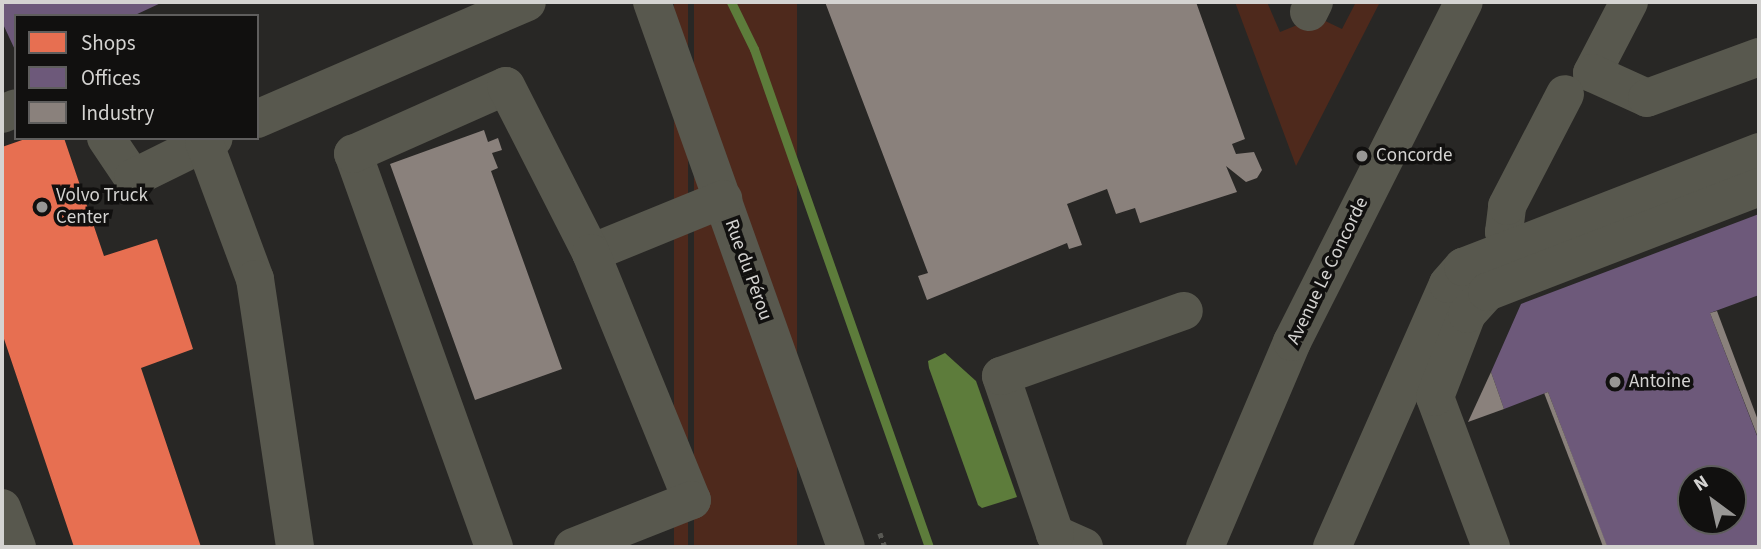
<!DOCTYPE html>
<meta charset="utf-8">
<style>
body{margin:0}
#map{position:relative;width:1761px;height:549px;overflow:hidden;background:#282725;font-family:"Source Sans 3",sans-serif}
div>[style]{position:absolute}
.green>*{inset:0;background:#4e291c;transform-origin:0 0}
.water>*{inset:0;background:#5d7c3b}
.shops>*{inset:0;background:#e76f51}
.offices>*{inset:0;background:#6d597a}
.industry>*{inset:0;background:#8a817c;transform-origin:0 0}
.stream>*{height:9px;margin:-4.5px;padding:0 4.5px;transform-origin:4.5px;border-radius:4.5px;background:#5d7c3b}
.path>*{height:4.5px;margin-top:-2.25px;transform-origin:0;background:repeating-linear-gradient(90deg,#595954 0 5px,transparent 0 10px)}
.minor>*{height:38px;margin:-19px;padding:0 19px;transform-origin:19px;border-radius:19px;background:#58584e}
.dots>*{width:19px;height:19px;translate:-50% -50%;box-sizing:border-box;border:4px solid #11100f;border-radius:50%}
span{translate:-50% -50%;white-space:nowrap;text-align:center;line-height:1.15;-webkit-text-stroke:7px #11100f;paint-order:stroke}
.poi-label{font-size:19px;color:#d4d3d1}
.left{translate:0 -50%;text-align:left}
.street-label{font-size:19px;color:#d4d3d1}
.frame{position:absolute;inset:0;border:4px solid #d4d3d1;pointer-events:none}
.legend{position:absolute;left:14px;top:14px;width:245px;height:126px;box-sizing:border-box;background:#11100f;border:2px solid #5f5e5d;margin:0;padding:9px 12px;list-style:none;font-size:21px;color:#d4d3d1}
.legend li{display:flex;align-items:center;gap:14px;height:35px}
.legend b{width:35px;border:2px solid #5f5e5d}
.north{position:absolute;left:1677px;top:465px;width:70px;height:70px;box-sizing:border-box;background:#11100f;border:2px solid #5f5e5d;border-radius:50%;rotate:327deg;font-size:19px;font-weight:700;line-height:28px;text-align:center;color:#d4d3d1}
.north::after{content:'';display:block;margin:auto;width:24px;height:32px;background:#989795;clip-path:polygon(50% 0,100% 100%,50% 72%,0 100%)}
</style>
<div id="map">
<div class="green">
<i style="left:674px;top:2px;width:14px;height:578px"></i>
<i style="left:694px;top:2px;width:103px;height:579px"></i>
<i style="clip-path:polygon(1235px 2px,1267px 2px,1280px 32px,1317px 17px,1342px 29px,1356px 2px,1380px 2px,1296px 166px)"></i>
</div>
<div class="water">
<i style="clip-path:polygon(945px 353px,976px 381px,1017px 497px,982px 508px,978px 505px,929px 368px,928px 361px)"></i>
</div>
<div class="shops">
<i style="clip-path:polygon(28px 138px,64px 138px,104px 256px,157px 239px,193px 349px,141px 368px,201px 547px,74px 547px,2px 333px,2px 147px)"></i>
</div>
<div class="offices">
<i style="clip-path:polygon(2px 2px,163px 2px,133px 16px,16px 16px,16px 52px,2px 22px)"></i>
<i style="clip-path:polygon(evenodd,1759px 214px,1759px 295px,1710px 313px,1759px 441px,1759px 547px,1607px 547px,1548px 392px,1504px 409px,1491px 372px,1521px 304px,1759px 214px,1691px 479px,1733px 479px,1733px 521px,1691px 521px,1691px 479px)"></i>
</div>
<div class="industry">
<i style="clip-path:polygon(825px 2px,1196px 2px,1245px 139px,1232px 144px,1236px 154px,1254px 152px,1262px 170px,1257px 178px,1246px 182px,1226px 166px,1237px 192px,1140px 223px,1135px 208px,1116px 214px,1107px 189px,1067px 204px,1082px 245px,1069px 249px,1067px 243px,927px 300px,918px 276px,928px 273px)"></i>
<i style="clip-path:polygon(484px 130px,488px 142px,498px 138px,502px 150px,492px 153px,498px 168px,491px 171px,562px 369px,475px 400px,390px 164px)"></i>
<i style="clip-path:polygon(1717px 311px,1759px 423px,1759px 440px,1710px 313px)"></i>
<i style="clip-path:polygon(1491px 372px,1504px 409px,1468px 422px)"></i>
<i style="left:1548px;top:392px;width:166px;height:4px;rotate:69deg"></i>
</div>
<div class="stream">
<i style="left:731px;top:2px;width:52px;rotate:63.9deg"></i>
<i style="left:754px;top:49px;width:528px;rotate:70.64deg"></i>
</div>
<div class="path">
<i style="left:880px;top:533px;width:15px;rotate:70deg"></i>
</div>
<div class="minor">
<i style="left:652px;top:2px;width:578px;rotate:70.41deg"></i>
<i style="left:1629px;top:2px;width:80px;rotate:117.5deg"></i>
<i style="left:1592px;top:73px;width:60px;rotate:24.4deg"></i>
<i style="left:1647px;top:98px;width:119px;rotate:-20.1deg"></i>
<i style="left:1309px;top:12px;width:11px;rotate:-63deg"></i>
<i style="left:2px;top:114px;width:15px;rotate:-23deg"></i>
<i style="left:257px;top:119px;width:294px;rotate:-23.4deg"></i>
<i style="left:106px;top:138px;width:48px;rotate:56deg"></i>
<i style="left:133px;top:178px;width:90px;rotate:-26.3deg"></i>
<i style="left:204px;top:142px;width:146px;rotate:69.6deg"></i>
<i style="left:255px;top:279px;width:271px;rotate:81.5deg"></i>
<i style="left:1509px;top:247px;width:16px;rotate:-108deg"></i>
<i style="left:1504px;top:232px;width:26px;rotate:-83deg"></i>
<i style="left:1507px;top:206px;width:126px;rotate:-62.6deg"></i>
<i style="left:591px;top:253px;width:143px;rotate:-22.2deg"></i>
<i style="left:2px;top:508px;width:42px;rotate:69deg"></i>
<i style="left:494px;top:547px;width:418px;rotate:-109.7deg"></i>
<i style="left:353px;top:154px;width:167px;rotate:-24deg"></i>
<i style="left:506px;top:86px;width:187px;rotate:63deg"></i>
<i style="left:591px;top:253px;width:267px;rotate:67.8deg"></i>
<i style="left:692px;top:500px;width:128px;rotate:158.4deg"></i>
<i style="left:1084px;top:547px;width:32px;rotate:-156deg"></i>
<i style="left:1055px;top:534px;width:167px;rotate:-108.9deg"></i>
<i style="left:1001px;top:376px;width:194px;rotate:-19.6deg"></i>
<i style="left:1205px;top:547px;width:223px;rotate:-67deg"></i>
<i style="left:1292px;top:342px;width:381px;rotate:-63.2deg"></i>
<i style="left:1332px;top:547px;width:287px;rotate:-66.2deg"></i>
<i style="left:1448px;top:284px;width:23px;rotate:-49deg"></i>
<i style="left:1463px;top:267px;width:318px;rotate:-21.2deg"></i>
<i style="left:1491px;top:547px;width:160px;rotate:-110.5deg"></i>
<i style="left:1435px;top:397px;width:89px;rotate:-68.9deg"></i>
<i style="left:1467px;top:314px;width:30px;rotate:-48deg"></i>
<i style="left:1487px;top:292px;width:292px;rotate:-21.1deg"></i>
</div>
<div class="dots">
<i style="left:1362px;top:156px;background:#989795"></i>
<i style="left:42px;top:207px;background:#989795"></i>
<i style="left:1615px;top:382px;background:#989795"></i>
</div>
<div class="poi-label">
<span class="left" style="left:1376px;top:156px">Concorde</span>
<span class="left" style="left:56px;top:207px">Volvo Truck<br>Center</span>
<span class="left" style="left:1629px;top:382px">Antoine</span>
</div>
<div class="street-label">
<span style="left:748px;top:270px;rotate:70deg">Rue du Pérou</span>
<span style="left:1328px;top:271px;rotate:-64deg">Avenue Le Concorde</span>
</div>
<div class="frame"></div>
<ul class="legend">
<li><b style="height:19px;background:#e76f51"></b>Shops</li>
<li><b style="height:19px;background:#6d597a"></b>Offices</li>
<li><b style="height:19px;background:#8a817c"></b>Industry</li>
</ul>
<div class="north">N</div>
</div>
